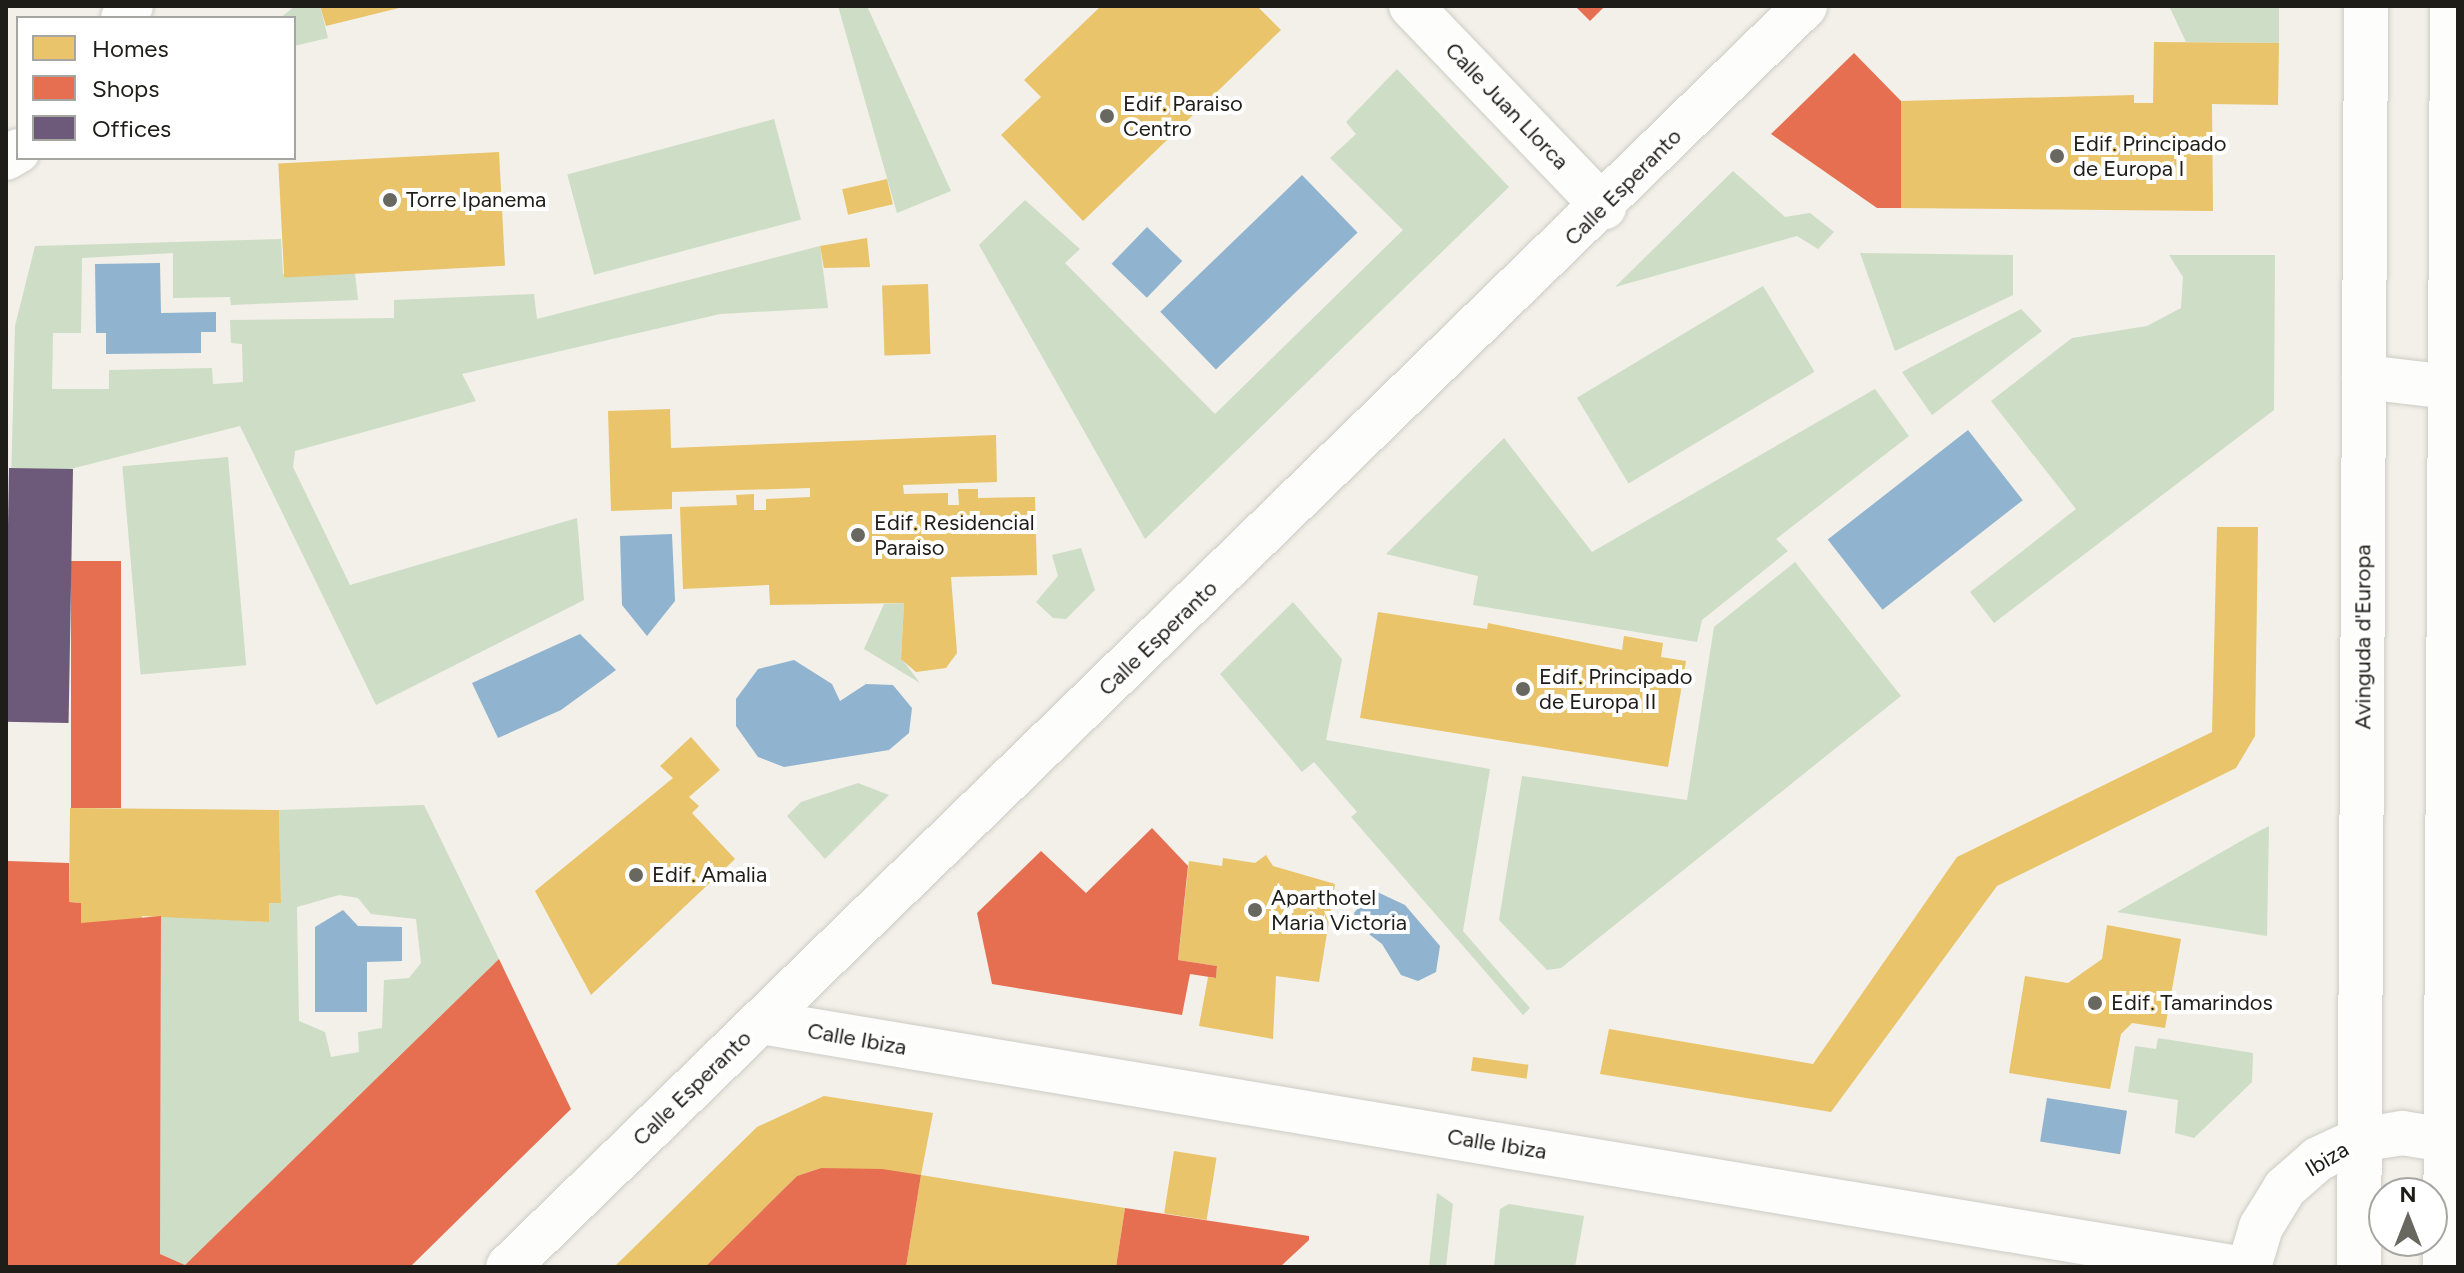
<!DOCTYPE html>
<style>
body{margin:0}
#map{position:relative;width:2464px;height:1273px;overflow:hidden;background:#f2f0e8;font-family:Figtree,sans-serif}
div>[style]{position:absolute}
.green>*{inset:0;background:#cdddc6;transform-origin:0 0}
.water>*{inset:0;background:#90b3d0;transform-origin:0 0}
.homes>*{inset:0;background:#e9c46a;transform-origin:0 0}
.shops>*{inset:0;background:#e76f51;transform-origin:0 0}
.offices>*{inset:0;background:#6d597a;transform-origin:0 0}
.roads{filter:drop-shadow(0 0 2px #cdccc5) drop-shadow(0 0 2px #cdccc5)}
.minor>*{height:44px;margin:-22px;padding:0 22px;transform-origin:22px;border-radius:22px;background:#fdfdfc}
.major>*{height:44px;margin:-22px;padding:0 22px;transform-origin:22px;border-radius:22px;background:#fdfdfc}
.dots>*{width:22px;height:22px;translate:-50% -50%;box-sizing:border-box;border:4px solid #fff;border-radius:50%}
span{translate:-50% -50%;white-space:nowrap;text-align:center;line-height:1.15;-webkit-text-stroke:8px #fff;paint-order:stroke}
.poi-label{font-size:22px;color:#1e1d17}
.left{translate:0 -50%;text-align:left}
.street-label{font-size:22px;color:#1e1d17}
.frame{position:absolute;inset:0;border:8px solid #1e1d17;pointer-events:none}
.legend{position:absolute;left:16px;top:16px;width:280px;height:144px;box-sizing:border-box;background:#fff;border:2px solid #a5a5a2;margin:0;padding:10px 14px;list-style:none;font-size:24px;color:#1e1d17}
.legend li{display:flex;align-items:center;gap:16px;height:40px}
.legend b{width:40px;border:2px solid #a5a5a2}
.north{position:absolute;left:2368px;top:1177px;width:80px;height:80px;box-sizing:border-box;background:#fff;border:2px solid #a5a5a2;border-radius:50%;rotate:0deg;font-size:22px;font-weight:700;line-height:32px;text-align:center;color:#1e1d17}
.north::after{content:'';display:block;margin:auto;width:28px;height:36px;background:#686760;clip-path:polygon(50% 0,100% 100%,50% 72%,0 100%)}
</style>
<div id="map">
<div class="green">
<i style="clip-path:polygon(295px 6px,320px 6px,328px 38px,294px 46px,294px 18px,280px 18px)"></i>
<i style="clip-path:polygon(838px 6px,867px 6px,951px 191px,897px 213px)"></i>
<i style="clip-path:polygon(2169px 6px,2279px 6px,2279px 43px,2186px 42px)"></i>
<i style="clip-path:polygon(1397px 69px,1509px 187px,1145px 539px,979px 245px,1025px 200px,1080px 249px,1065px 263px,1215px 414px,1403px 230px,1330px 158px,1356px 134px,1346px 122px)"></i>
<i style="left:774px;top:119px;width:104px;height:214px;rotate:75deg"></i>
<i style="clip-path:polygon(1733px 171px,1785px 217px,1810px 213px,1834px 232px,1818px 249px,1797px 236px,1615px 287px)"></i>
<i style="clip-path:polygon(281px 239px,283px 274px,355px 273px,358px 300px,231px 305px,230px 297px,173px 298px,173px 253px,82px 258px,81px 333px,53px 333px,52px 389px,109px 389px,109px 370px,212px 368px,213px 384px,243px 382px,242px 344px,231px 343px,230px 320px,394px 318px,394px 300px,534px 294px,537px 319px,820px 246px,828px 308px,720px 314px,462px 374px,476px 401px,295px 451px,293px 467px,350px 585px,577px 518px,584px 600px,376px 705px,240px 426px,11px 484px,15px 326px,35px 246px)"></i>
<i style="clip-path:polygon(1860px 253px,2013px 255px,2013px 295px,1895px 351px)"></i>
<i style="clip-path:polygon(2169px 255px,2275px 255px,2274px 410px,1994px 623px,1970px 592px,2076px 509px,1991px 401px,2072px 338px,2147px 326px,2181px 308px,2183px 277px)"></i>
<i style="left:1763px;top:286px;width:100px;height:217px;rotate:59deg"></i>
<i style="clip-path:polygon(2021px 309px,2042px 331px,1932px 415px,1902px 372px)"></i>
<i style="clip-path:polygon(1875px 389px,1909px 436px,1776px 539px,1788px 551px,1702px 620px,1697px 642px,1473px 605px,1478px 576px,1386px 554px,1504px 438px,1592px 552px)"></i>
<i style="left:228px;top:457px;width:209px;height:106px;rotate:85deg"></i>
<i style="clip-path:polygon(1081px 548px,1095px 590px,1066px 619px,1053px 618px,1036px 602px,1058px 576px,1052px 555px)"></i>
<i style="clip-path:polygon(1795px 562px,1901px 696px,1561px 968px,1547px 970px,1499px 920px,1522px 776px,1687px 800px,1714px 627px)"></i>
<i style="clip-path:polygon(1293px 602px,1342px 659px,1326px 740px,1490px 769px,1463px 931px,1530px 1008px,1523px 1015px,1351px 817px,1357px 812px,1314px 762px,1302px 772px,1220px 674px)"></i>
<i style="clip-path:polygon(904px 603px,901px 658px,920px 683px,864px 649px,884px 604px)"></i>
<i style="clip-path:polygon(858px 783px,889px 795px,825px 859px,787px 816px,801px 802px)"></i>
<i style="clip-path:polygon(evenodd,424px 805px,499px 959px,185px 1265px,160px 1254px,161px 916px,269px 922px,269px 903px,281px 903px,279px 810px,424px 805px,339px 895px,358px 898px,371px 914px,416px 919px,421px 963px,409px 978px,384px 980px,382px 1028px,358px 1032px,359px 1052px,331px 1057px,325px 1032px,299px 1021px,297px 907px,339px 895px)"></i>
<i style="clip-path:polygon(2269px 826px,2267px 936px,2117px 912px,2248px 837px)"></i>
<i style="clip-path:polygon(2158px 1038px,2253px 1053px,2252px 1082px,2194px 1138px,2175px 1133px,2178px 1100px,2128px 1092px,2135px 1046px,2156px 1049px)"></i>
<i style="clip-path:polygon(1437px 1193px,1453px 1204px,1446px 1267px,1429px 1267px)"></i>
<i style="clip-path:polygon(1509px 1204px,1584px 1216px,1575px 1267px,1494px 1267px,1500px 1209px)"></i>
</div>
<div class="water">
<i style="left:1302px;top:175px;width:80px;height:197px;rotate:46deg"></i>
<i style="left:1147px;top:227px;width:49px;height:51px;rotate:44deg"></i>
<i style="clip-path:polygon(160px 263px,161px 313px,216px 312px,216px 332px,201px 332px,201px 353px,106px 354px,106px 333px,96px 333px,95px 264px)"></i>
<i style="left:1968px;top:430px;width:89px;height:178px;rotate:52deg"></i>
<i style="clip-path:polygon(672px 534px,675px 601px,647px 636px,622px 605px,620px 536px)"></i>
<i style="clip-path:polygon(580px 634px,616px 670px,561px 710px,498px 738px,472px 683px)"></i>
<i style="clip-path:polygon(794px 660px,832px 684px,840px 701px,866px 684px,893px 685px,912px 708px,909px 733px,889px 750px,784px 767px,758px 757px,736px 726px,736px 699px,758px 669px)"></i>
<i style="clip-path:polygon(1373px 890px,1405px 905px,1440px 946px,1436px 972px,1418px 981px,1401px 975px,1382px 944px,1357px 925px,1354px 913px)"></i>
<i style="clip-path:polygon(343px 910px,358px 926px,402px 927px,402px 961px,367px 962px,367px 1012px,315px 1012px,315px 927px)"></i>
<i style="left:2047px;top:1098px;width:81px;height:44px;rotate:9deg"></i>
</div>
<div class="homes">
<i style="clip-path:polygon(320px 6px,402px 6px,403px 7px,326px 26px)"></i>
<i style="clip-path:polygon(1101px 6px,1257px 6px,1281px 30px,1083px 221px,1001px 135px,1041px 97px,1024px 80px)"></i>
<i style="clip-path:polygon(2154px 42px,2279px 43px,2278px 105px,2212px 104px,2213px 211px,1901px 208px,1901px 101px,2134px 95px,2134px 103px,2153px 103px)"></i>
<i style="left:499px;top:152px;width:114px;height:221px;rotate:87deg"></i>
<i style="left:887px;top:179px;width:26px;height:46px;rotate:77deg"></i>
<i style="clip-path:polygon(867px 238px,870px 267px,824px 268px,820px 246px)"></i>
<i style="left:928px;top:284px;width:70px;height:46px;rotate:88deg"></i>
<i style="clip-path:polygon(670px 409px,671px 448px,996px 435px,997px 482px,903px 485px,904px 494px,948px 493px,948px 505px,959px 505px,958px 489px,978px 489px,978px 498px,1035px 497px,1037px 575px,951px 577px,957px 653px,946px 668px,916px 672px,901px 659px,904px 603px,770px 605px,769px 585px,683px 589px,680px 507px,737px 505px,736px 495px,754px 494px,754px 510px,766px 510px,766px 499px,810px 497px,810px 488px,672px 492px,672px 509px,611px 511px,608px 411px)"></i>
<i style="clip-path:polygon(2217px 527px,2258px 527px,2255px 736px,2236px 768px,1997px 886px,1831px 1112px,1600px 1074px,1609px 1029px,1813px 1064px,1957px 857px,2212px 732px)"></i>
<i style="clip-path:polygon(1378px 612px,1487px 629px,1488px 623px,1622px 650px,1624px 636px,1663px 643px,1661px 657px,1686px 661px,1668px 767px,1360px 718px)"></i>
<i style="clip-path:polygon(691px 737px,720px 770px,689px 797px,699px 806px,692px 813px,735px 859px,591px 995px,535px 891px,673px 778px,660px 766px)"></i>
<i style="clip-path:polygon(70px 808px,279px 810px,281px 903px,269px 903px,269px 922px,142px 916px,141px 923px,81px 923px,81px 903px,69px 902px)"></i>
<i style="clip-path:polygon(1266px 855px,1273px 866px,1335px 884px,1319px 982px,1276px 976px,1273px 1039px,1199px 1026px,1208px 977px,1216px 978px,1217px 966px,1178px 960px,1189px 861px,1222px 866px,1223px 858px,1255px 863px)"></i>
<i style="clip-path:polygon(2107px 925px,2181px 939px,2165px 1028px,2132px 1023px,2121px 1034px,2110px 1089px,2009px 1073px,2025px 976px,2068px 983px,2102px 959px)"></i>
<i style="left:1473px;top:1057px;width:56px;height:14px;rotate:8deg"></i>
<i style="clip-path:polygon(824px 1096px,933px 1113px,921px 1175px,1125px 1208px,1116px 1267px,906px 1267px,921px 1175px,821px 1168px,797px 1176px,705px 1267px,614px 1267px,757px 1127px)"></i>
<i style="left:1174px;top:1151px;width:43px;height:63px;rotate:9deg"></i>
</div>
<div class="shops">
<i style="clip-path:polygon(1575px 6px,1605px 6px,1590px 21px)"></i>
<i style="clip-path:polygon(1854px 53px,1901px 101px,1901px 208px,1877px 208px,1771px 134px)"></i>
<i style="left:71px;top:561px;width:50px;height:247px"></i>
<i style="clip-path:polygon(1152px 828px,1188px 866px,1178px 960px,1217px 966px,1216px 978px,1190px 974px,1182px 1015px,992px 984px,977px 913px,1041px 851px,1086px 893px)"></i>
<i style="clip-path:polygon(8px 861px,69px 863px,69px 902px,81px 903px,81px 923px,161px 916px,160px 1254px,185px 1265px,499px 959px,571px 1109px,410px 1267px,6px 1267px)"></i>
<i style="clip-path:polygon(882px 1169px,921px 1175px,906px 1267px,705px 1267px,797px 1176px,821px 1168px)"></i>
<i style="clip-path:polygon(1125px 1208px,1309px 1236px,1309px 1240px,1280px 1267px,1116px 1267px)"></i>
</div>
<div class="offices">
<i style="left:73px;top:469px;width:254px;height:64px;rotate:91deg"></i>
</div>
<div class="roads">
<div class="minor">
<i style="left:1411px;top:6px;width:279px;rotate:46.2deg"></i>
<i style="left:2364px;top:377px;width:95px;rotate:6.7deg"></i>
<i style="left:761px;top:1022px;width:1491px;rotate:9.46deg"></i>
<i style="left:508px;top:1267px;width:1809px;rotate:-44.19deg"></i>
<i style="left:2249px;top:1267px;width:42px;rotate:-73.3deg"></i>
<i style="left:2261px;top:1227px;width:46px;rotate:-58.4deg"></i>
<i style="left:2285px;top:1188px;width:44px;rotate:-41.3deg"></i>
<i style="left:2318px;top:1159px;width:45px;rotate:-24.9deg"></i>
<i style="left:2359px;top:1140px;width:44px;rotate:-9.2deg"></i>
<i style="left:2402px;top:1133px;width:57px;rotate:9.1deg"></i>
</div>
<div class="major">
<i style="left:123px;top:18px;width:14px;rotate:-56deg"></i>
<i style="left:6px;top:158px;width:14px;rotate:-30deg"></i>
<i style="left:2359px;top:1267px;width:1261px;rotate:-89.68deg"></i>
<i style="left:2445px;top:1267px;width:1261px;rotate:-89.68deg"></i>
</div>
</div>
<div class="dots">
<i style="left:1107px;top:116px;background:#686760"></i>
<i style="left:2057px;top:156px;background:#686760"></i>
<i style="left:390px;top:200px;background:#686760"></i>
<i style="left:858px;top:535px;background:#686760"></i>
<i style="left:1523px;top:689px;background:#686760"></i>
<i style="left:636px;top:875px;background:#686760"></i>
<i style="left:1255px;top:910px;background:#686760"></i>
<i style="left:2095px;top:1003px;background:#686760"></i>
</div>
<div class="poi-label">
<span class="left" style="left:1123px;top:116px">Edif. Paraiso<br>Centro</span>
<span class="left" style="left:2073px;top:156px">Edif. Principado<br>de Europa I</span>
<span class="left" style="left:406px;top:200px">Torre Ipanema</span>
<span class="left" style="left:874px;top:535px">Edif. Residencial<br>Paraiso</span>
<span class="left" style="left:1539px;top:689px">Edif. Principado<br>de Europa II</span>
<span class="left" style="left:652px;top:875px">Edif. Amalia</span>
<span class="left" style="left:1271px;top:910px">Aparthotel<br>Maria Victoria</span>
<span class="left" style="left:2111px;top:1003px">Edif. Tamarindos</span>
</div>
<div class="street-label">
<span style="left:1507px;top:106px;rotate:46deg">Calle Juan Llorca</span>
<span style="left:1623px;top:187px;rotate:-45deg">Calle Esperanto</span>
<span style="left:2363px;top:637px;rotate:-90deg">Avinguda d'Europa</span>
<span style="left:1158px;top:638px;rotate:-44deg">Calle Esperanto</span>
<span style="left:857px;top:1039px;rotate:10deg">Calle Ibiza</span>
<span style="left:692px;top:1088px;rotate:-44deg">Calle Esperanto</span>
<span style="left:1497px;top:1144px;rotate:9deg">Calle Ibiza</span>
<span style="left:2327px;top:1159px;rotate:-31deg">Ibiza</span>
</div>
<div class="frame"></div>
<ul class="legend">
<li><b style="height:22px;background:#e9c46a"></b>Homes</li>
<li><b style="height:22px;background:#e76f51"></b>Shops</li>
<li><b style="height:22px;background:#6d597a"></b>Offices</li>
</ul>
<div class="north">N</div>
</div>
